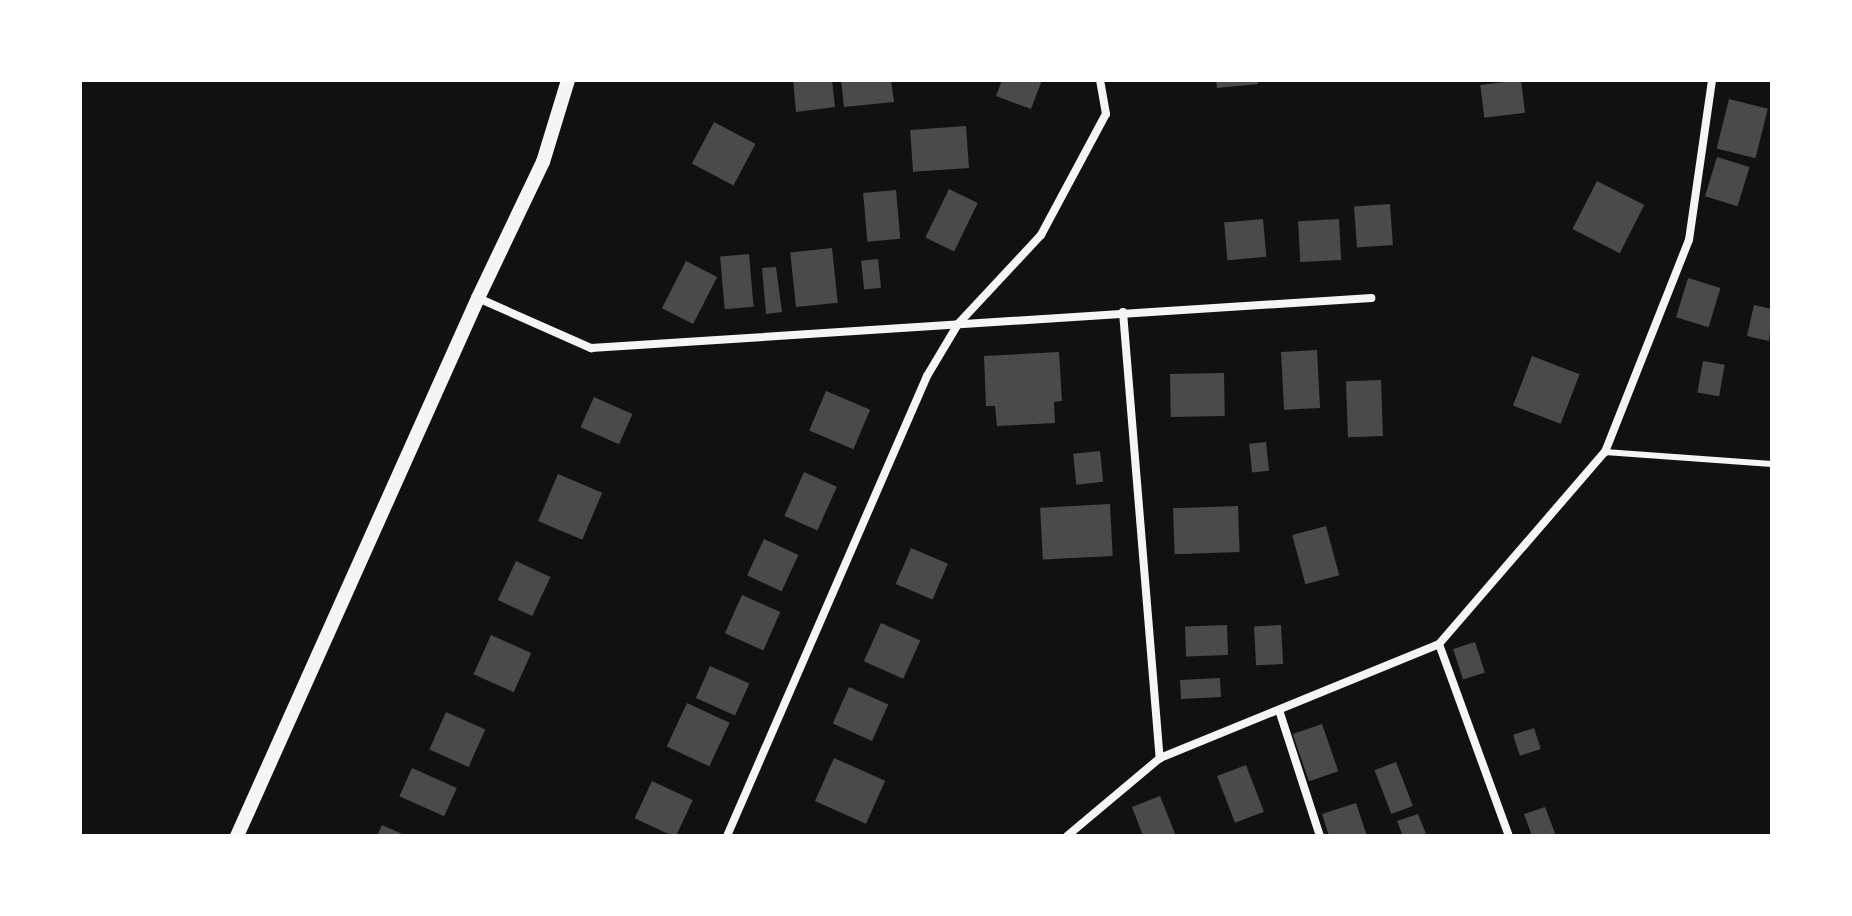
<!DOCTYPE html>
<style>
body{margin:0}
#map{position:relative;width:1852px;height:916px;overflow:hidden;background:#111;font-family:"Roboto Condensed",sans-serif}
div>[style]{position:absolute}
.building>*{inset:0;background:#4a4a4a;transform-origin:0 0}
.service>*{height:6px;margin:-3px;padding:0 3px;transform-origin:3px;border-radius:3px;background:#f5f5f5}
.minor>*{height:8px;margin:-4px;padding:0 4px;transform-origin:4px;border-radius:4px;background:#f5f5f5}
.tertiary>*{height:14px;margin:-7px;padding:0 7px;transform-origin:7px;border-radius:7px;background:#f5f5f5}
span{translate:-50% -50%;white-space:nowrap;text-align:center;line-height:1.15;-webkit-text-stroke:6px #fff;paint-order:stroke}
.frame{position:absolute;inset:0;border:82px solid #fff;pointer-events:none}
</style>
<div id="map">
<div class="building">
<i style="clip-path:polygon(793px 80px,832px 80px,835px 107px,796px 112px)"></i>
<i style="clip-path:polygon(841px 80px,891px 80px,894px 102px,844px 107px)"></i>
<i style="clip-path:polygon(1002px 80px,1042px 80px,1031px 109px,996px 96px)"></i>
<i style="clip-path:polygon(1216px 80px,1258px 80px,1258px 84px,1217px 88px)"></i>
<i style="left:1521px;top:80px;width:33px;height:41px;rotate:83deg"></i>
<i style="left:1729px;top:99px;width:40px;height:51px;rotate:14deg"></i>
<i style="left:714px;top:122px;width:47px;height:47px;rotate:28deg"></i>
<i style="left:966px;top:126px;width:42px;height:56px;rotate:86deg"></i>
<i style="left:1717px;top:157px;width:34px;height:41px;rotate:17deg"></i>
<i style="left:1597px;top:181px;width:53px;height:54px;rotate:27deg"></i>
<i style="left:949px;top:189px;width:32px;height:54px;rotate:26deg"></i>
<i style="left:896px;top:190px;width:49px;height:33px;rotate:85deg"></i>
<i style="left:1390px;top:204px;width:41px;height:36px;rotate:86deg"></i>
<i style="left:1263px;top:219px;width:38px;height:39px;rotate:85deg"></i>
<i style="left:1339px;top:219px;width:41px;height:41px;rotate:87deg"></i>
<i style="left:832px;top:248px;width:55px;height:42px;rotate:84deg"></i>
<i style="left:749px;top:254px;width:53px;height:29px;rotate:85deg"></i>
<i style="left:878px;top:259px;width:29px;height:17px;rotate:84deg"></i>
<i style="left:686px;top:261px;width:35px;height:53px;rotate:27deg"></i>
<i style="clip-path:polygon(776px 267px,782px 312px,766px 314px,762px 268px)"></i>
<i style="left:1688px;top:278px;width:34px;height:41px;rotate:17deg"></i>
<i style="clip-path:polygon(1754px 305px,1772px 309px,1769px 341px,1747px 336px)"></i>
<i style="left:1317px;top:350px;width:58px;height:36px;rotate:87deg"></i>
<i style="clip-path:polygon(1059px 352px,1062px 401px,1054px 402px,1055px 423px,997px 426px,995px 406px,986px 406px,984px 356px)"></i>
<i style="left:1532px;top:356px;width:51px;height:53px;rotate:21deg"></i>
<i style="left:1703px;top:361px;width:22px;height:32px;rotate:10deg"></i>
<i style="left:1224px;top:373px;width:43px;height:54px;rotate:89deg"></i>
<i style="left:1381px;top:380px;width:56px;height:35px;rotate:88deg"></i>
<i style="left:826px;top:391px;width:48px;height:43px;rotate:23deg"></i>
<i style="left:594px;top:397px;width:42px;height:33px;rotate:24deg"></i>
<i style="left:1266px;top:442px;width:29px;height:17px;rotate:84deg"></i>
<i style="left:1100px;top:451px;width:31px;height:27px;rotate:84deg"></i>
<i style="left:804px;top:472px;width:36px;height:48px;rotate:24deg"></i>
<i style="left:558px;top:474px;width:48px;height:51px;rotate:23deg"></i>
<i style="left:1110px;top:504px;width:52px;height:70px;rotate:87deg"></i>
<i style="left:1238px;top:506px;width:46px;height:65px;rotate:88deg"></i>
<i style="left:1326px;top:526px;width:51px;height:35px;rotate:75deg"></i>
<i style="left:764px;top:539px;width:38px;height:40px;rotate:25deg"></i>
<i style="left:911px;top:548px;width:40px;height:39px;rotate:23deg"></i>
<i style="left:516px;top:561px;width:38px;height:43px;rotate:25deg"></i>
<i style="left:742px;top:595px;width:42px;height:42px;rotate:24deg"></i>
<i style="left:881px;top:623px;width:43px;height:42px;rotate:24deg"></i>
<i style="left:1227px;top:625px;width:30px;height:42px;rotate:88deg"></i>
<i style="left:1281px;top:625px;width:39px;height:27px;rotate:87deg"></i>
<i style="left:491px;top:635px;width:44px;height:43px;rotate:24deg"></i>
<i style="left:1475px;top:642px;width:32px;height:23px;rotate:72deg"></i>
<i style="left:710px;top:666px;width:43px;height:35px;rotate:24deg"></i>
<i style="left:1220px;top:678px;width:19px;height:40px;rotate:87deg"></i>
<i style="left:849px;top:687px;width:43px;height:40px;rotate:24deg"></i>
<i style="left:687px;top:703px;width:47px;height:48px;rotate:25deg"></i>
<i style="left:446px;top:712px;width:43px;height:41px;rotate:24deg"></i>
<i style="left:1322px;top:724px;width:50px;height:31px;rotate:71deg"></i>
<i style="left:1534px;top:728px;width:22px;height:22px;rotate:72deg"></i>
<i style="left:834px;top:758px;width:56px;height:47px;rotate:24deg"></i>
<i style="left:1396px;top:762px;width:47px;height:23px;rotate:69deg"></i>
<i style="left:1246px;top:765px;width:50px;height:31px;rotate:69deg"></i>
<i style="left:412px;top:768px;width:49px;height:31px;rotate:24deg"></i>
<i style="left:652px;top:781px;width:45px;height:41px;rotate:25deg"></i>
<i style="clip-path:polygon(1160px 796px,1176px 836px,1143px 836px,1132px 807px)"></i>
<i style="clip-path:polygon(1356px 803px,1367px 836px,1329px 836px,1322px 814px)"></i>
<i style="clip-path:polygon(1545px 807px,1556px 836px,1532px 836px,1524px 814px)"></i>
<i style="clip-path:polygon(1418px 814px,1427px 836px,1403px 836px,1397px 821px)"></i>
<i style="clip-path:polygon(382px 825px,407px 836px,377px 836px)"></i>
</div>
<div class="service">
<i style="left:1605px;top:452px;width:167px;rotate:4.1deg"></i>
</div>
<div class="minor">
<i style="left:478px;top:298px;width:124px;rotate:23.9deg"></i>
<i style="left:591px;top:348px;width:782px;rotate:-3.67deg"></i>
<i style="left:1123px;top:312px;width:448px;rotate:85.3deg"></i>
<i style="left:1439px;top:644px;width:204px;rotate:70deg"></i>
<i style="left:1279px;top:710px;width:133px;rotate:72deg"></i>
<i style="left:727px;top:836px;width:502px;rotate:-66.5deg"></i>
<i style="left:927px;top:376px;width:61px;rotate:-59.2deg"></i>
<i style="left:958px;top:324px;width:122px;rotate:-47deg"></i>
<i style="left:1041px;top:235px;width:137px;rotate:-61.8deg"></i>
<i style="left:1106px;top:114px;width:35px;rotate:-100deg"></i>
<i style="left:1067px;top:836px;width:121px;rotate:-40deg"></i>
<i style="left:1160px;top:758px;width:301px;rotate:-22.2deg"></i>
<i style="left:1439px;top:644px;width:254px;rotate:-49.2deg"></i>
<i style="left:1605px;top:452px;width:228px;rotate:-68.4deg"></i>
<i style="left:1689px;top:240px;width:162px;rotate:-81.8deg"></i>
</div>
<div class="tertiary">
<i style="left:237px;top:836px;width:590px;rotate:-65.87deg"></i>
<i style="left:478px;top:298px;width:151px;rotate:-64.5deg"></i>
<i style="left:543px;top:162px;width:86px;rotate:-73deg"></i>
</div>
<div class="frame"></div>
</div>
